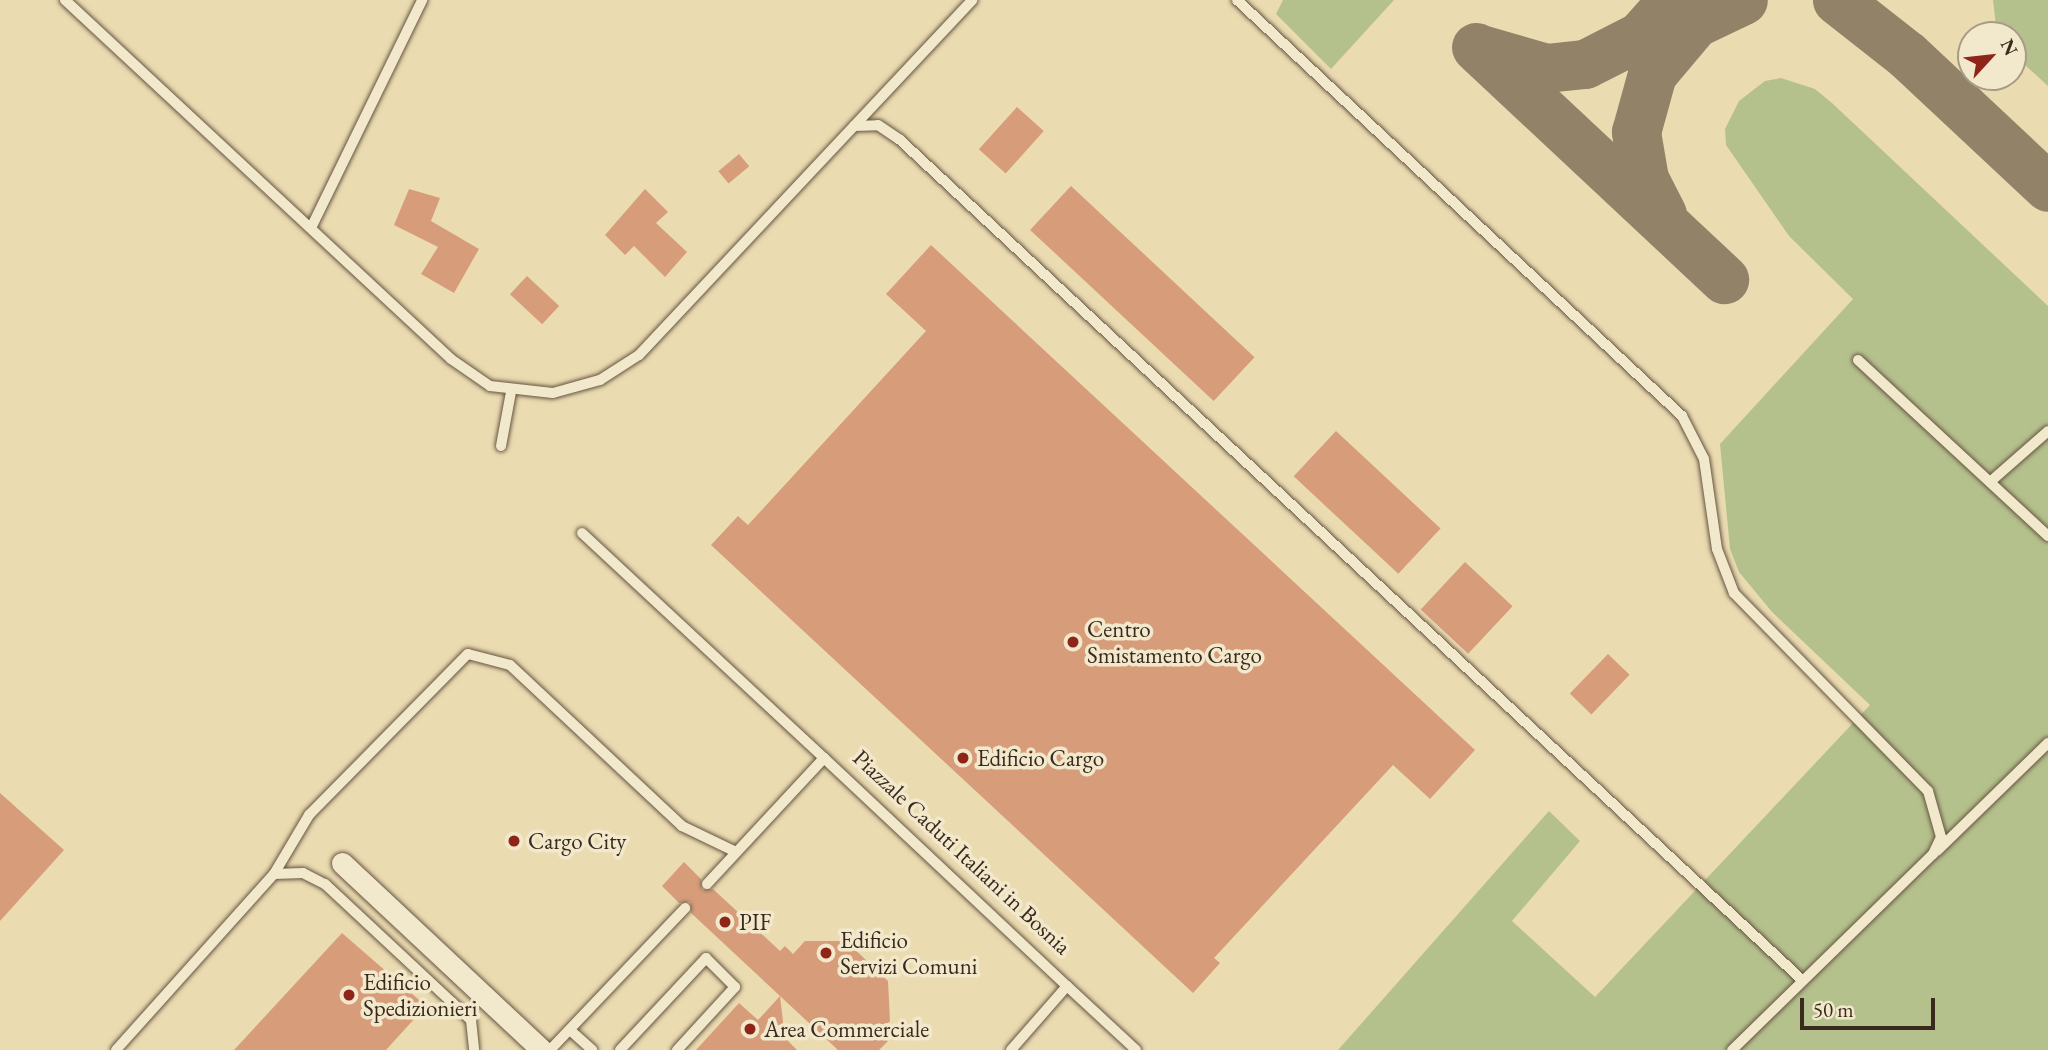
<!DOCTYPE html>
<style>
body{margin:0}
#map{position:relative;width:2048px;height:1050px;overflow:hidden;background:#ebdbb1;font-family:"EB Garamond",serif}
div>[style]{position:absolute}
.green>*{inset:0;background:#b5c18d}
.taxiway>*{height:49px;margin:-24.5px;padding:0 24.5px;transform-origin:24.5px;border-radius:24.5px;background:#928267}
.building>*{inset:0;background:#d79d7b;transform-origin:0 0}
.roads{filter:drop-shadow(0 0 2px #665642) drop-shadow(0 0 2px #665642)}
.lane>*{height:10px;margin:-5px;padding:0 5px;transform-origin:5px;border-radius:5px;background:#f2e8cc}
.street>*{height:21px;margin:-10.5px;padding:0 10.5px;transform-origin:10.5px;border-radius:10.5px;background:#f2e8cc}
.dots>*{width:19px;height:19px;translate:-50% -50%;box-sizing:border-box;border:4px solid #f2e8cc;border-radius:50%}
span{translate:-50% -50%;white-space:nowrap;text-align:center;line-height:1.15;-webkit-text-stroke:7px #f2e8cc;paint-order:stroke}
.poi-label{font-size:23px;color:#3a291d}
.left{translate:0 -50%;text-align:left}
.street-label{font-size:23px;color:#3a291d}
.north{position:absolute;left:1957px;top:21px;width:70px;height:70px;box-sizing:border-box;background:#f2e8cc;border:2px solid #a89c86;border-radius:50%;rotate:63deg;font-size:19px;font-weight:700;line-height:28px;text-align:center;color:#3a291d}
.north::after{content:'';display:block;margin:auto;width:24px;height:32px;background:#8f2418;clip-path:polygon(50% 0,100% 100%,50% 72%,0 100%)}
.scale{position:absolute;left:1800px;top:998px;width:135px;height:32px;box-sizing:border-box;border:4px solid #3a291d;border-top:0;padding-left:9px;font-size:21px;line-height:24px;white-space:nowrap;color:#3a291d;-webkit-text-stroke:5px #f2e8cc;paint-order:stroke}
</style>
<div id="map">
<div class="green">
<i style="clip-path:polygon(1283px 0,1394px 0,1331px 69px,1276px 14px)"></i>
<i style="clip-path:polygon(1993px 0,2048px 0,2048px 86px,2013px 54px,2013px 35px,1997px 35px)"></i>
<i style="clip-path:polygon(1781px 78px,1815px 89px,1832px 103px,2048px 306px,2048px 1050px,1338px 1050px,1549px 811px,1580px 841px,1512px 921px,1595px 997px,1870px 705px,1772px 612px,1739px 572px,1730px 549px,1720px 444px,1853px 299px,1789px 236px,1726px 145px,1725px 129px,1739px 101px,1765px 81px)"></i>
</div>
<div class="taxiway">
<i style="left:1837px;top:0;width:89px;rotate:38.2deg"></i>
<i style="left:1907px;top:55px;width:193px;rotate:43.1deg"></i>
<i style="left:1476px;top:47px;width:340px;rotate:43.1deg"></i>
<i style="left:1484px;top:50px;width:65px;rotate:16.2deg"></i>
<i style="left:1546px;top:68px;width:39px;rotate:-6deg"></i>
<i style="left:1585px;top:64px;width:62px;rotate:-27deg"></i>
<i style="left:1640px;top:36px;width:48px;rotate:-48.4deg"></i>
<i style="left:1662px;top:214px;width:39px;rotate:-117deg"></i>
<i style="left:1644px;top:179px;width:48px;rotate:-99.7deg"></i>
<i style="left:1636px;top:132px;width:60px;rotate:-74.6deg"></i>
<i style="left:1652px;top:74px;width:67px;rotate:-49.9deg"></i>
<i style="left:1695px;top:23px;width:53px;rotate:-25.6deg"></i>
</div>
<div class="building">
<i style="left:1017px;top:107px;width:36px;height:57px;rotate:42deg"></i>
<i style="left:739px;top:154px;width:16px;height:27px;rotate:50deg"></i>
<i style="left:1071px;top:186px;width:251px;height:60px;rotate:43deg"></i>
<i style="clip-path:polygon(409px 189px,440px 198px,431px 221px,479px 249px,454px 293px,421px 274px,438px 247px,394px 225px)"></i>
<i style="clip-path:polygon(645px 189px,668px 212px,656px 223px,687px 252px,665px 277px,634px 246px,625px 255px,605px 235px)"></i>
<i style="clip-path:polygon(931px 245px,1475px 750px,1430px 799px,1393px 765px,1214px 958px,1220px 963px,1193px 993px,711px 545px,738px 516px,748px 525px,926px 331px,886px 294px)"></i>
<i style="left:527px;top:276px;width:44px;height:25px;rotate:43deg"></i>
<i style="left:1336px;top:431px;width:143px;height:62px;rotate:43deg"></i>
<i style="left:1465px;top:562px;width:65px;height:65px;rotate:43deg"></i>
<i style="left:1608px;top:654px;width:30px;height:55px;rotate:44deg"></i>
<i style="clip-path:polygon(0 793px,64px 850px,0 921px)"></i>
<i style="clip-path:polygon(684px 862px,701px 879px,702px 890px,713px 889px,780px 951px,785px 946px,793px 954px,805px 941px,846px 941px,888px 981px,890px 1021px,879px 1033px,888px 1041px,879px 1050px,838px 1050px,780px 996px,785px 1038px,797px 1050px,696px 1050px,739px 1003px,758px 1020px,780px 996px,691px 913px,690px 902px,679px 903px,662px 886px)"></i>
<i style="clip-path:polygon(342px 933px,426px 1006px,386px 1050px,234px 1050px)"></i>
</div>
<div class="roads">
<div class="lane">
<i style="left:65px;top:0;width:527px;rotate:42.92deg"></i>
<i style="left:451px;top:359px;width:47px;rotate:34.7deg"></i>
<i style="left:490px;top:386px;width:63px;rotate:6.3deg"></i>
<i style="left:553px;top:393px;width:49px;rotate:-15.5deg"></i>
<i style="left:600px;top:380px;width:46px;rotate:-32.7deg"></i>
<i style="left:639px;top:355px;width:487px;rotate:-46.8deg"></i>
<i style="left:1237px;top:0;width:609px;rotate:43.07deg"></i>
<i style="left:1682px;top:416px;width:48px;rotate:62.9deg"></i>
<i style="left:1704px;top:459px;width:91px;rotate:81.8deg"></i>
<i style="left:1717px;top:549px;width:47px;rotate:68.9deg"></i>
<i style="left:1734px;top:593px;width:277px;rotate:45.6deg"></i>
<i style="left:1928px;top:791px;width:48px;rotate:74.2deg"></i>
<i style="left:1941px;top:837px;width:19px;rotate:115deg"></i>
<i style="left:1933px;top:854px;width:281px;rotate:135.7deg"></i>
<i style="left:854px;top:126px;width:24px;rotate:-2deg"></i>
<i style="left:878px;top:125px;width:25px;rotate:34deg"></i>
<i style="left:899px;top:139px;width:1234px;rotate:42.96deg"></i>
<i style="left:311px;top:228px;width:254px;rotate:-64deg"></i>
<i style="left:1858px;top:360px;width:259px;rotate:42.8deg"></i>
<i style="left:501px;top:446px;width:55px;rotate:-79.5deg"></i>
<i style="left:1990px;top:482px;width:77px;rotate:-41.3deg"></i>
<i style="left:582px;top:533px;width:330px;rotate:42.9deg"></i>
<i style="left:1937px;top:851px;width:155px;rotate:-44.2deg"></i>
<i style="left:274px;top:874px;width:29px;rotate:-2deg"></i>
<i style="left:303px;top:873px;width:25px;rotate:27deg"></i>
<i style="left:325px;top:884px;width:200px;rotate:43deg"></i>
<i style="left:471px;top:1020px;width:30px;rotate:84deg"></i>
<i style="left:707px;top:884px;width:172px;rotate:-47.1deg"></i>
<i style="left:824px;top:758px;width:333px;rotate:43.2deg"></i>
<i style="left:1067px;top:986px;width:85px;rotate:131.2deg"></i>
<i style="left:1067px;top:986px;width:94px;rotate:42.8deg"></i>
<i style="left:570px;top:1030px;width:30px;rotate:42deg"></i>
<i style="left:116px;top:1050px;width:237px;rotate:-48.1deg"></i>
<i style="left:274px;top:874px;width:69px;rotate:-59.3deg"></i>
<i style="left:309px;top:815px;width:226px;rotate:-45.4deg"></i>
<i style="left:468px;top:654px;width:43px;rotate:14.7deg"></i>
<i style="left:510px;top:665px;width:236px;rotate:43.1deg"></i>
<i style="left:682px;top:826px;width:60px;rotate:25.7deg"></i>
<i style="left:550px;top:1050px;width:196px;rotate:-46.4deg"></i>
<i style="left:620px;top:1050px;width:126px;rotate:-46.9deg"></i>
<i style="left:706px;top:958px;width:41px;rotate:45deg"></i>
<i style="left:735px;top:987px;width:86px;rotate:132.6deg"></i>
</div>
<div class="street">
<i style="left:342px;top:863px;width:274px;rotate:43.1deg"></i>
</div>
</div>
<div class="dots">
<i style="left:1073px;top:642px;background:#8f2418"></i>
<i style="left:963px;top:758px;background:#8f2418"></i>
<i style="left:514px;top:841px;background:#8f2418"></i>
<i style="left:725px;top:922px;background:#8f2418"></i>
<i style="left:826px;top:953px;background:#8f2418"></i>
<i style="left:349px;top:995px;background:#8f2418"></i>
<i style="left:750px;top:1029px;background:#8f2418"></i>
</div>
<div class="poi-label">
<span class="left" style="left:1087px;top:642px">Centro<br>Smistamento Cargo</span>
<span class="left" style="left:977px;top:758px">Edificio Cargo</span>
<span class="left" style="left:528px;top:841px">Cargo City</span>
<span class="left" style="left:739px;top:922px">PIF</span>
<span class="left" style="left:840px;top:953px">Edificio<br>Servizi Comuni</span>
<span class="left" style="left:363px;top:995px">Edificio<br>Spedizionieri</span>
<span class="left" style="left:764px;top:1029px">Area Commerciale</span>
</div>
<div class="street-label">
<span style="left:962px;top:852px;rotate:43deg">Piazzale Caduti Italiani in Bosnia</span>
</div>
<div class="north">N</div>
<div class="scale">50 m</div>
</div>
